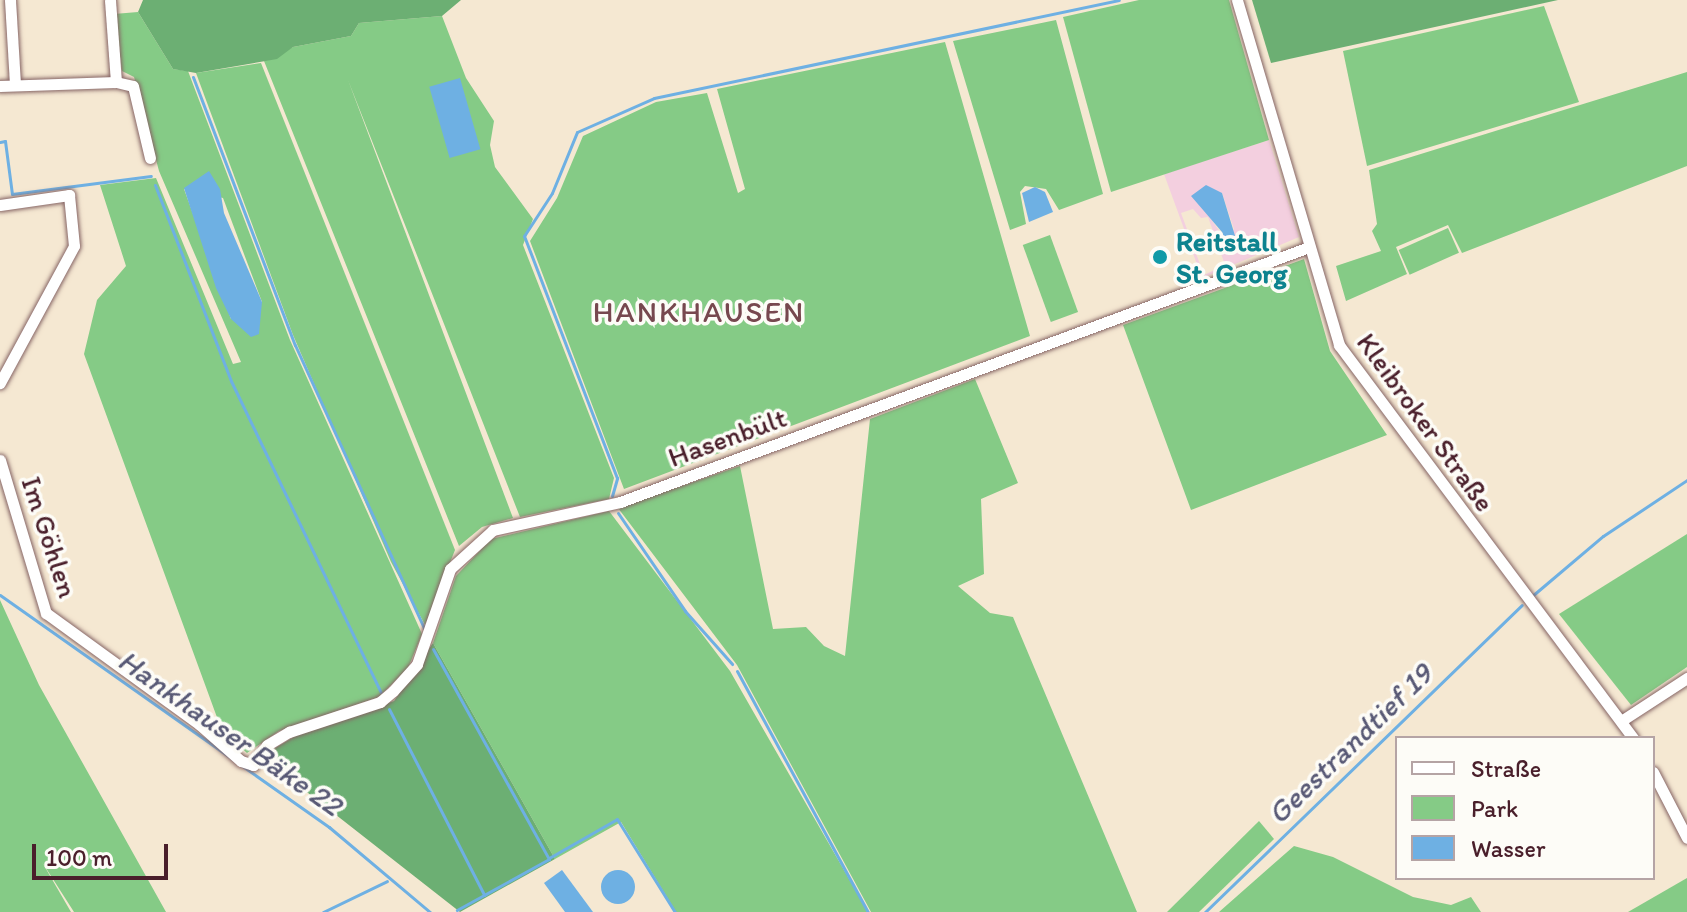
<!DOCTYPE html>
<meta charset="utf-8">
<style>
body{margin:0}
#map{position:relative;width:1687px;height:912px;overflow:hidden;background:#f5e8d2;font-family:Itim,sans-serif}
div>[style]{position:absolute}
.built>*{inset:0;background:#f3cfdf}
.green>*{inset:0;background:#85cb86;transform-origin:0 0}
.forest>*{inset:0;background:#6caf73}
.water>*{inset:0;background:#6eb0e3;transform-origin:0 0}
.round{border-radius:50%}
.stream>*{height:3px;margin:-1.5px;padding:0 1.5px;transform-origin:1.5px;border-radius:1.5px;background:#6eb0e3}
.roads{filter:drop-shadow(0 0 2px #866565) drop-shadow(0 0 2px #866565)}
.minor>*{height:11px;margin:-5.5px;padding:0 5.5px;transform-origin:5.5px;border-radius:5.5px;background:#fff}
.dots>*{width:22px;height:22px;translate:-50% -50%;box-sizing:border-box;border:4px solid #fdfcf7;border-radius:50%}
span{translate:-50% -50%;white-space:nowrap;text-align:center;line-height:1.15;-webkit-text-stroke:7px #fdfcf7;paint-order:stroke}
.culture-label{font-size:28px;color:#0d838f;font-weight:700}
.left{translate:0 -50%;text-align:left}
.street-label{font-size:28px;color:#4a1f2b}
.neighbourhood-label{font-size:30px;color:#77484f;letter-spacing:2px}
.water-label{font-size:30px;color:#585975;font-style:italic}
.legend{position:absolute;left:1395px;top:736px;width:260px;height:144px;box-sizing:border-box;background:#fdfcf7;border:2px solid #b5a4a5;margin:0;padding:10px 14px;list-style:none;font-size:24px;color:#4a1f2b}
.legend li{display:flex;align-items:center;gap:16px;height:40px}
.legend b{width:40px;border:2px solid #b5a4a5}
.scale{position:absolute;left:32px;top:844px;width:136px;height:36px;box-sizing:border-box;border:4px solid #4a1f2b;border-top:0;padding-left:10px;font-size:24px;line-height:28px;white-space:nowrap;color:#4a1f2b;-webkit-text-stroke:6px #fdfcf7;paint-order:stroke}
</style>
<div id="map">
<div class="built">
<i style="clip-path:polygon(evenodd,1269px 140px,1299px 237px,1202px 278px,1164px 174px,1269px 140px,1222px 193px,1234px 229px,1226px 240px,1205px 211px,1222px 193px,1269px 140px,1193px 209px,1201px 218px,1208px 217px,1225px 265px,1204px 275px,1181px 213px,1193px 209px)"></i>
</div>
<div class="green">
<i style="clip-path:polygon(1139px 0,1229px 0,1269px 140px,1111px 192px,1063px 17px)"></i>
<i style="clip-path:polygon(1544px 6px,1579px 102px,1367px 166px,1343px 51px)"></i>
<i style="clip-path:polygon(evenodd,138px 12px,173px 69px,188px 71px,290px 340px,422px 634px,408px 668px,379px 697px,279px 731px,247px 753px,222px 731px,84px 354px,97px 300px,126px 266px,100px 185px,156px 178px,233px 364px,241px 362px,159px 171px,134px 77px,122px 71px,114px 14px,138px 12px,184px 189px,223px 198px,262px 302px,231px 319px,184px 189px)"></i>
<i style="clip-path:polygon(442px 16px,466px 78px,494px 121px,490px 145px,495px 167px,533px 219px,523px 245px,614px 478px,609px 499px,520px 517px,348px 80px,513px 518px,482px 527px,459px 546px,264px 61px,293px 47px,351px 36px,359px 23px)"></i>
<i style="clip-path:polygon(1056px 20px,1103px 194px,1059px 210px,1046px 189px,1025px 186px,1020px 192px,1026px 224px,1010px 230px,953px 41px)"></i>
<i style="clip-path:polygon(945px 42px,1030px 336px,624px 489px,530px 241px,557px 198px,583px 136px,656px 102px,707px 93px,738px 193px,745px 189px,717px 89px)"></i>
<i style="clip-path:polygon(261px 63px,455px 550px,425px 625px,391px 562px,293px 335px,196px 73px)"></i>
<i style="clip-path:polygon(1687px 72px,1687px 166px,1462px 253px,1448px 225px,1396px 247px,1407px 274px,1346px 301px,1336px 266px,1381px 251px,1372px 231px,1377px 224px,1369px 170px)"></i>
<i style="left:1448px;top:228px;width:27px;height:54px;rotate:66deg"></i>
<i style="left:1050px;top:235px;width:82px;height:29px;rotate:70deg"></i>
<i style="clip-path:polygon(1304px 259px,1330px 351px,1387px 435px,1191px 510px,1123px 325px)"></i>
<i style="clip-path:polygon(975px 379px,1018px 483px,981px 499px,984px 574px,958px 586px,990px 613px,1013px 617px,1137px 912px,871px 912px,737px 665px,618px 508px,740px 466px,773px 629px,806px 627px,824px 646px,845px 656px,870px 419px)"></i>
<i style="clip-path:polygon(609px 511px,730px 671px,868px 912px,676px 912px,621px 822px,555px 859px,433px 643px,456px 576px,491px 539px)"></i>
<i style="clip-path:polygon(1687px 534px,1687px 667px,1631px 705px,1559px 614px)"></i>
<i style="clip-path:polygon(0 600px,39px 685px,166px 912px,74px 912px,42px 862px,71px 912px,0 912px)"></i>
<i style="clip-path:polygon(1259px 821px,1274px 839px,1199px 912px,1167px 912px)"></i>
<i style="clip-path:polygon(1294px 846px,1333px 857px,1413px 897px,1451px 905px,1471px 897px,1481px 912px,1219px 912px)"></i>
<i style="clip-path:polygon(1687px 878px,1687px 912px,1628px 912px)"></i>
</div>
<div class="forest">
<i style="clip-path:polygon(143px 0,461px 0,442px 16px,359px 23px,351px 36px,293px 47px,277px 59px,196px 73px,173px 69px,138px 12px)"></i>
<i style="clip-path:polygon(1252px 0,1558px 0,1271px 63px)"></i>
<i style="clip-path:polygon(433px 643px,555px 859px,460px 912px,271px 764px,272px 750px,297px 735px,394px 701px)"></i>
</div>
<div class="water">
<i style="left:460px;top:78px;width:74px;height:32px;rotate:74deg"></i>
<i style="clip-path:polygon(209px 171px,220px 189px,224px 213px,262px 302px,259px 334px,251px 337px,231px 319px,216px 288px,184px 188px)"></i>
<i style="clip-path:polygon(1206px 185px,1222px 193px,1236px 239px,1231px 253px,1222px 232px,1191px 196px)"></i>
<i style="clip-path:polygon(1035px 187px,1045px 192px,1053px 212px,1029px 222px,1022px 193px)"></i>
<i class="round" style="left:601px;top:870px;width:34px;height:34px"></i>
<i style="clip-path:polygon(562px 870px,593px 912px,565px 912px,544px 883px)"></i>
</div>
<div class="stream">
<i style="left:193px;top:77px;width:287px;rotate:69.2deg"></i>
<i style="left:295px;top:345px;width:311px;rotate:65.5deg"></i>
<i style="left:0;top:142px;width:5px;rotate:-11deg"></i>
<i style="left:5px;top:141px;width:53px;rotate:82.5deg"></i>
<i style="left:12px;top:194px;width:140px;rotate:-7.4deg"></i>
<i style="left:155px;top:185px;width:210px;rotate:68.8deg"></i>
<i style="left:231px;top:381px;width:345px;rotate:64.3deg"></i>
<i style="left:612px;top:496px;width:19px;rotate:-74deg"></i>
<i style="left:617px;top:478px;width:259px;rotate:-111deg"></i>
<i style="left:524px;top:236px;width:51px;rotate:-56.9deg"></i>
<i style="left:552px;top:193px;width:66px;rotate:-67.7deg"></i>
<i style="left:577px;top:132px;width:84px;rotate:-23.8deg"></i>
<i style="left:654px;top:98px;width:475px;rotate:-11.9deg"></i>
<i style="left:618px;top:513px;width:119px;rotate:55.6deg"></i>
<i style="left:685px;top:611px;width:71px;rotate:48.4deg"></i>
<i style="left:0;top:595px;width:403px;rotate:35.2deg"></i>
<i style="left:329px;top:827px;width:132px;rotate:40.1deg"></i>
<i style="left:1532px;top:596px;width:93px;rotate:-40.2deg"></i>
<i style="left:1603px;top:536px;width:101px;rotate:-33.7deg"></i>
<i style="left:433px;top:649px;width:240px;rotate:61.1deg"></i>
<i style="left:549px;top:859px;width:74px;rotate:151deg"></i>
<i style="left:737px;top:671px;width:274px;rotate:61.5deg"></i>
<i style="left:389px;top:709px;width:209px;rotate:62.9deg"></i>
<i style="left:484px;top:895px;width:31px;rotate:151deg"></i>
<i style="left:549px;top:858px;width:78px;rotate:-29.8deg"></i>
<i style="left:617px;top:819px;width:110px;rotate:58.1deg"></i>
<i style="left:323px;top:912px;width:71px;rotate:-25.8deg"></i>
<i style="left:1205px;top:912px;width:441px;rotate:-44.1deg"></i>
</div>
<div class="roads">
<div class="minor">
<i style="left:10px;top:0;width:85px;rotate:86.6deg"></i>
<i style="left:1237px;top:0;width:360px;rotate:73.5deg"></i>
<i style="left:1339px;top:345px;width:491px;rotate:53.2deg"></i>
<i style="left:116px;top:82px;width:17px;rotate:13deg"></i>
<i style="left:133px;top:86px;width:74px;rotate:76.7deg"></i>
<i style="left:0;top:86px;width:116px;rotate:-2deg"></i>
<i style="left:116px;top:82px;width:82px;rotate:-94.2deg"></i>
<i style="left:0;top:205px;width:70px;rotate:-8.2deg"></i>
<i style="left:69px;top:195px;width:51px;rotate:84.4deg"></i>
<i style="left:74px;top:246px;width:156px;rotate:118.4deg"></i>
<i style="left:0;top:460px;width:160px;rotate:73.3deg"></i>
<i style="left:46px;top:613px;width:189px;rotate:36deg"></i>
<i style="left:199px;top:724px;width:56px;rotate:41.4deg"></i>
<i style="left:241px;top:761px;width:13px;rotate:18deg"></i>
<i style="left:253px;top:765px;width:24px;rotate:-55deg"></i>
<i style="left:267px;top:745px;width:26px;rotate:-31deg"></i>
<i style="left:289px;top:732px;width:96px;rotate:-18.2deg"></i>
<i style="left:380px;top:702px;width:17px;rotate:-40deg"></i>
<i style="left:393px;top:691px;width:36px;rotate:-48deg"></i>
<i style="left:417px;top:664px;width:101px;rotate:-70.8deg"></i>
<i style="left:450px;top:569px;width:58px;rotate:-42.2deg"></i>
<i style="left:493px;top:530px;width:130px;rotate:-12.4deg"></i>
<i style="left:620px;top:502px;width:735px;rotate:-20.31deg"></i>
<i style="left:1621px;top:721px;width:79px;rotate:-33.1deg"></i>
<i style="left:1653px;top:772px;width:74px;rotate:62.7deg"></i>
</div>
</div>
<div class="dots">
<i style="left:1160px;top:257px;background:#0f9aa8"></i>
</div>
<div class="culture-label">
<span class="left" style="left:1176px;top:257px">Reitstall<br>St. Georg</span>
</div>
<div class="street-label">
<span style="left:1426px;top:422px;rotate:54deg">Kleibroker Straße</span>
<span style="left:727px;top:437px;rotate:-20deg">Hasenbült</span>
<span style="left:50px;top:537px;rotate:72deg">Im Göhlen</span>
</div>
<div class="neighbourhood-label">
<span style="left:699px;top:312px">HANKHAUSEN</span>
</div>
<div class="water-label">
<span style="left:230px;top:733px;rotate:35deg">Hankhauser Bäke 22</span>
<span style="left:1350px;top:744px;rotate:-44deg">Geestrandtief 19</span>
</div>
<ul class="legend">
<li><b style="height:10px;background:#fff"></b>Straße</li>
<li><b style="height:22px;background:#85cb86"></b>Park</li>
<li><b style="height:22px;background:#6eb0e3"></b>Wasser</li>
</ul>
<div class="scale">100 m</div>
</div>
